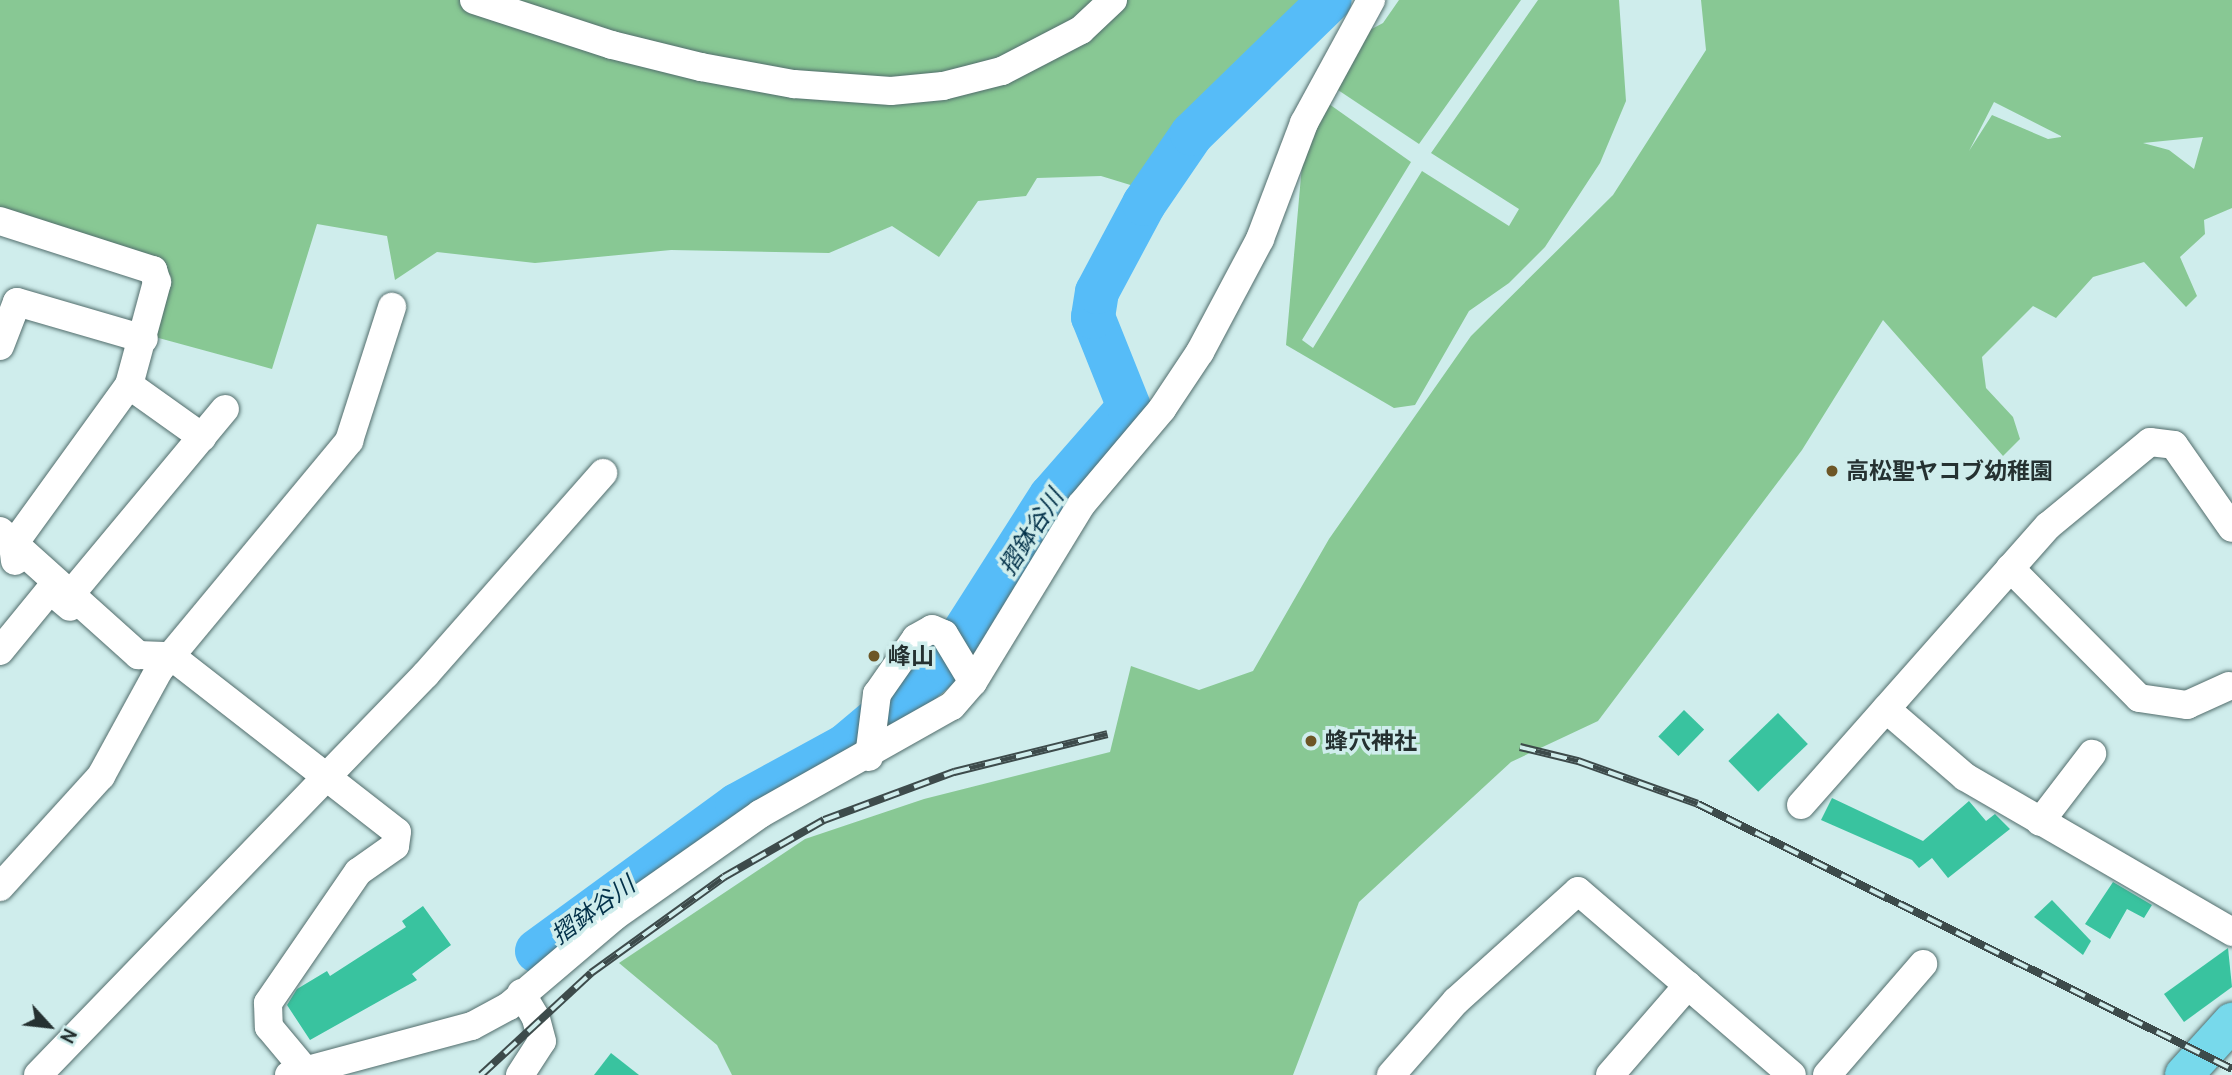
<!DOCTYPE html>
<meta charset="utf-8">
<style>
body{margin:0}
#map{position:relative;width:2232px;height:1075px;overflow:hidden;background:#cfedec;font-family:Cabin,"Noto Sans JP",sans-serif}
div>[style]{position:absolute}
.green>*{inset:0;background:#88c894}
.river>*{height:44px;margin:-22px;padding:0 22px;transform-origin:22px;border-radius:22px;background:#56bcf8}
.building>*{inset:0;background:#39c39f;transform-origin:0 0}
.roads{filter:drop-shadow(0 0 2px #526d6c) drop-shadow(0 0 2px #526d6c)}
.minor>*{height:28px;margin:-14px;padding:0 14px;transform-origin:14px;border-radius:14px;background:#fff}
.primary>*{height:38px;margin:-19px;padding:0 19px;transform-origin:19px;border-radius:19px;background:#77d9eb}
.rail>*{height:8px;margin-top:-4px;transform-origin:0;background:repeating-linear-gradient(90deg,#cfedec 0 16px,#3d4b4b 0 32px);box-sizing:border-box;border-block:2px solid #3d4b4b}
.dots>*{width:19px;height:19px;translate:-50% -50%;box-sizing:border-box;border:4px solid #cfedec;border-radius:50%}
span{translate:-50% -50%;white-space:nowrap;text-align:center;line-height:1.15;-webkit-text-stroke:7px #cfedec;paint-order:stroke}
.poi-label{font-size:23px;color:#253131;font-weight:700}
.left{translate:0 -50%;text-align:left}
.water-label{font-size:24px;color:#033149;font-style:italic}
.north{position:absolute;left:14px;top:991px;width:70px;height:70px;-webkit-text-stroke:5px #cfedec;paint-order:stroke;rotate:117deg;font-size:19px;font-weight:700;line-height:28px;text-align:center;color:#253131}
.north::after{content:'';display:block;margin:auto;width:24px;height:32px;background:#253131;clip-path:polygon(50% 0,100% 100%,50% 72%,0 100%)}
</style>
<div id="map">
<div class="green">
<i style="clip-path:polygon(0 0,1342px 0,1189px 152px,1137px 187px,1101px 176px,1037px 178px,1026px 196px,978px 201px,939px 257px,892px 226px,829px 253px,671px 250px,535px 263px,437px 252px,395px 280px,387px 236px,317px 224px,272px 369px,155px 337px,161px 268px,0 213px)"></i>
<i style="clip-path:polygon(1399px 0,1521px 0,1419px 144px,1335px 88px,1368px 31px,1383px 23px)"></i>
<i style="clip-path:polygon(1538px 0,1619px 0,1626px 101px,1600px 163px,1545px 247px,1509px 283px,1469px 311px,1415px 405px,1394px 408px,1286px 345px,1303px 154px,1329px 104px,1411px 162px,1302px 340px,1313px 348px,1422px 171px,1509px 226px,1519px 209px,1431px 153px)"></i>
<i style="clip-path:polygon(evenodd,1701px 0,2232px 0,2232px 208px,2204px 220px,2205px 234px,2180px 257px,2197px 296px,2186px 307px,2144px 262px,2093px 277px,2056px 318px,2033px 306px,1982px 357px,1986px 388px,2013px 417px,2020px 439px,2003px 456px,1883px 320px,1802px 450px,1598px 721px,1511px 762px,1359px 902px,1293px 1075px,732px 1075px,717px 1045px,619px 963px,805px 839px,924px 799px,1110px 752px,1131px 666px,1199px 690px,1253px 671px,1329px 539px,1471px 336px,1613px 195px,1706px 50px,1701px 0,1994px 102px,2061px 136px,2061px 137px,2048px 139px,1992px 115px,1969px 151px,1994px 102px,1701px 0,2203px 137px,2194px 169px,2169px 150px,2143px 143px,2203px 137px)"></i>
</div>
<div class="river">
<i style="left:537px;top:951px;width:248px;rotate:-36.1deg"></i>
<i style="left:737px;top:805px;width:123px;rotate:-28.6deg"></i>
<i style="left:845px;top:746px;width:129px;rotate:-40deg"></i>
<i style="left:944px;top:663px;width:198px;rotate:-57.4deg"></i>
<i style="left:1051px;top:496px;width:118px;rotate:-48.8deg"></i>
<i style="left:1129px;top:407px;width:97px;rotate:-111.8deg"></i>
<i style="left:1093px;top:317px;width:25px;rotate:-81deg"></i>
<i style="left:1097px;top:292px;width:100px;rotate:-61.9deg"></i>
<i style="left:1144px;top:204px;width:85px;rotate:-55.6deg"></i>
<i style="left:1192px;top:134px;width:192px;rotate:-44.2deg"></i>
</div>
<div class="building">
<i style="left:1684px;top:710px;width:28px;height:37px;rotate:44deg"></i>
<i style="left:1778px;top:713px;width:43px;height:69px;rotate:46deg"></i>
<i style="clip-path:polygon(1832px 798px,1923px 841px,1969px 801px,1986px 821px,1995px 814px,2010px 829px,1948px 878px,1932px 858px,1919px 868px,1912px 860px,1821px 820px)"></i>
<i style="clip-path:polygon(2113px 882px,2152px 905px,2144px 918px,2127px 909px,2110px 939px,2085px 924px)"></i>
<i style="clip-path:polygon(2052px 900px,2091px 941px,2083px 955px,2034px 917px)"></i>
<i style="clip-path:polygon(423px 906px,451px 945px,412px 974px,417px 980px,310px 1040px,287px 1005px,297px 989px,327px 971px,330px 976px,406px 927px,402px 921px)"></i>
<i style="clip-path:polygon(2228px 948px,2232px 987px,2184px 1022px,2164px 994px)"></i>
<i style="clip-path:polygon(611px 1053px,639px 1075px,594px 1075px)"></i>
</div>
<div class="roads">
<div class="minor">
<i style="left:474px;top:0;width:145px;rotate:18.1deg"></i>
<i style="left:612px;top:45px;width:92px;rotate:13.9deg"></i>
<i style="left:701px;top:67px;width:95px;rotate:10.4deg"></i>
<i style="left:794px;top:84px;width:97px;rotate:4.1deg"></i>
<i style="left:891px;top:91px;width:52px;rotate:-5.5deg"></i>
<i style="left:943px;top:86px;width:61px;rotate:-14.3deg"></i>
<i style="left:1002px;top:71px;width:89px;rotate:-27.4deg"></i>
<i style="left:1081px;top:30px;width:44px;rotate:-43.2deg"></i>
<i style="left:0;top:221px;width:161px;rotate:17.8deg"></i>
<i style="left:153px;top:270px;width:13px;rotate:72deg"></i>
<i style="left:157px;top:282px;width:107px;rotate:105.2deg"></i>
<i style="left:129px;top:385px;width:198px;rotate:125.9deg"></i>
<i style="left:13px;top:545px;width:16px;rotate:83deg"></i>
<i style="left:0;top:346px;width:47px;rotate:-68.9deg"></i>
<i style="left:17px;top:302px;width:132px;rotate:16.2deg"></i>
<i style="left:129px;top:385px;width:90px;rotate:35.5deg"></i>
<i style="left:0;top:531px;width:186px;rotate:41.9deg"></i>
<i style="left:138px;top:655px;width:33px;rotate:2deg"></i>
<i style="left:171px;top:656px;width:286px;rotate:37.9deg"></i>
<i style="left:397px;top:832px;width:14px;rotate:98deg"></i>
<i style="left:395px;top:846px;width:45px;rotate:144.9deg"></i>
<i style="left:358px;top:872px;width:159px;rotate:124.5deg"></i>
<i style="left:268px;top:1003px;width:24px;rotate:88deg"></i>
<i style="left:269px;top:1027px;width:56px;rotate:50.1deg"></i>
<i style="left:2010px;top:568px;width:183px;rotate:45.2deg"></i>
<i style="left:2139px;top:698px;width:49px;rotate:8.3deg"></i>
<i style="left:2187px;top:705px;width:46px;rotate:-24.3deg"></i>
<i style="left:70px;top:595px;width:242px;rotate:-50.2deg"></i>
<i style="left:0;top:651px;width:79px;rotate:-50.7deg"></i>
<i style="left:50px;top:590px;width:26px;rotate:40deg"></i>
<i style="left:1886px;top:709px;width:104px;rotate:40.7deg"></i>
<i style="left:1965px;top:777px;width:309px;rotate:30.1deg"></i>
<i style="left:869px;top:757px;width:64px;rotate:-82.8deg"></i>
<i style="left:877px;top:694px;width:68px;rotate:-55.1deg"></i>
<i style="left:916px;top:638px;width:18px;rotate:-29deg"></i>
<i style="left:932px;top:629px;width:13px;rotate:23deg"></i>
<i style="left:944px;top:634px;width:56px;rotate:58.9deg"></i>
<i style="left:1801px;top:805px;width:373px;rotate:-48.5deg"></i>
<i style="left:2048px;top:526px;width:132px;rotate:-39.5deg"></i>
<i style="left:2150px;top:442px;width:24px;rotate:7deg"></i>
<i style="left:2174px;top:445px;width:101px;rotate:55.1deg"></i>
<i style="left:2040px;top:822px;width:86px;rotate:-52.6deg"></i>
<i style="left:0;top:887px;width:150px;rotate:-47.7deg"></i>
<i style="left:101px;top:776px;width:121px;rotate:-61.3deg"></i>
<i style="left:159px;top:670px;width:298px;rotate:-50.3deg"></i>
<i style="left:349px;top:441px;width:141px;rotate:-72.2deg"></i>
<i style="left:38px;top:1075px;width:558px;rotate:-45.94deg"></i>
<i style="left:426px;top:674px;width:268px;rotate:-48.6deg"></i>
<i style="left:289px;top:1075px;width:189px;rotate:-15deg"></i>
<i style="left:472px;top:1026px;width:42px;rotate:-28.4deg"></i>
<i style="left:509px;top:1006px;width:139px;rotate:-40.3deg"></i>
<i style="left:615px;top:916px;width:177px;rotate:-35.1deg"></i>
<i style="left:760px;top:814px;width:220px;rotate:-29.4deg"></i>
<i style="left:952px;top:706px;width:32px;rotate:-49deg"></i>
<i style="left:973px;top:682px;width:207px;rotate:-58.6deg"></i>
<i style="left:1081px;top:505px;width:126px;rotate:-49.8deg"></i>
<i style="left:1162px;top:409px;width:69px;rotate:-56.3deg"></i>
<i style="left:1200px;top:352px;width:128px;rotate:-62deg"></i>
<i style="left:1260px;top:239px;width:124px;rotate:-69.2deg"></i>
<i style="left:1304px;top:123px;width:140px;rotate:-61.4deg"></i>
<i style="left:520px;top:1075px;width:40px;rotate:-57.1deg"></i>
<i style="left:542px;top:1041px;width:24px;rotate:-105deg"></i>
<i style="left:536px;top:1018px;width:29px;rotate:-121deg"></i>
<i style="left:1391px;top:1075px;width:98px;rotate:-48.7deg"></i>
<i style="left:1456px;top:1001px;width:164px;rotate:-42deg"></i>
<i style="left:1578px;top:891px;width:282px;rotate:40.7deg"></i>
<i style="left:1610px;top:1075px;width:119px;rotate:-49.1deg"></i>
<i style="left:1827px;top:1075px;width:147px;rotate:-49.1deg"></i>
</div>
<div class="primary">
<i style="left:2184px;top:1075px;width:72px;rotate:-47.8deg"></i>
</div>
</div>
<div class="rail">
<i style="left:1520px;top:747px;width:60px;rotate:13.6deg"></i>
<i style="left:1578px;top:761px;width:127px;rotate:19.7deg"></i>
<i style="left:1698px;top:804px;width:596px;rotate:26.39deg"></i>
<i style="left:481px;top:1075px;width:150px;rotate:-42.8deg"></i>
<i style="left:591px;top:973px;width:164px;rotate:-35.8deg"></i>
<i style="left:724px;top:877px;width:115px;rotate:-29.7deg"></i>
<i style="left:824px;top:820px;width:139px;rotate:-20.3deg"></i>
<i style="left:954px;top:772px;width:158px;rotate:-13.9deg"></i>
</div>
<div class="dots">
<i style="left:1832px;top:471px;background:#6d5626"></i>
<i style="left:874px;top:656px;background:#6d5626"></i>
<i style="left:1311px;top:741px;background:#6d5626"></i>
</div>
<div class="poi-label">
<span class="left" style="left:1846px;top:471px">高松聖ヤコブ幼稚園</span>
<span class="left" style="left:888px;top:656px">峰山</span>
<span class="left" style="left:1325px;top:741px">蜂穴神社</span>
</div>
<div class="water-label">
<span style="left:1031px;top:532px;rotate:-57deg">摺鉢谷川</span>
<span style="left:593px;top:910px;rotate:-36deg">摺鉢谷川</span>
</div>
<div class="north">N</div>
</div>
